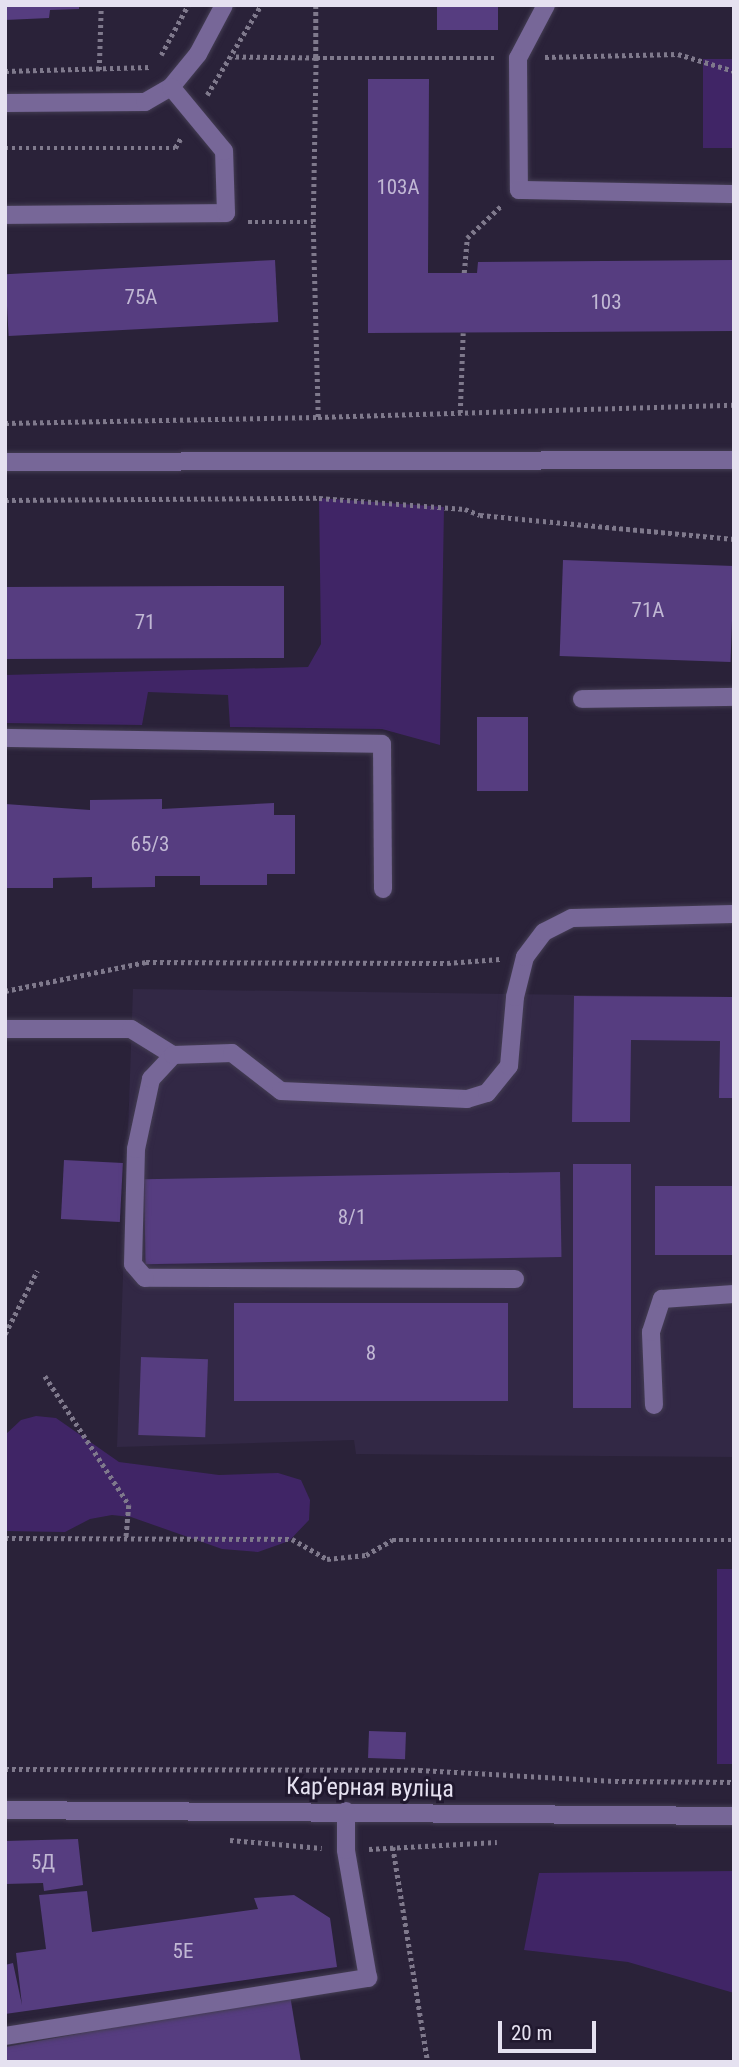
<!DOCTYPE html>
<meta charset="utf-8">
<style>
body{margin:0}
#map{position:relative;width:739px;height:2067px;overflow:hidden;background:#2a2239;font-family:"Roboto Condensed",sans-serif}
div>[style]{position:absolute}
.built>*{inset:0;background:#322845}
.green>*{inset:0;background:#402566;transform-origin:0 0}
.building>*{inset:0;background:#563d80;transform-origin:0 0}
.path>*{height:4.5px;margin-top:-2.25px;transform-origin:0;background:repeating-linear-gradient(90deg,#7f798c 0 3.5px,transparent 0 7px)}
.roads{filter:drop-shadow(0 0 2px #443d53) drop-shadow(0 0 2px #443d53)}
.minor>*{height:18px;margin:-9px;padding:0 9px;transform-origin:9px;border-radius:9px;background:#776798}
span{translate:-50% -50%;white-space:nowrap;text-align:center;line-height:1.15;-webkit-text-stroke:6px #20182e;paint-order:stroke}
.number-label{font-size:21px;color:#c1b8d4}
.number-label span{-webkit-text-stroke-width:0}
.street-label{font-size:24px;color:#e5e1f0}
.frame{position:absolute;inset:0;border:7px solid #e5e1f0;pointer-events:none}
.scale{position:absolute;left:498px;top:2021px;width:98px;height:32px;box-sizing:border-box;border:4px solid #e5e1f0;border-top:0;padding-left:9px;font-size:21px;line-height:24px;white-space:nowrap;color:#e5e1f0;-webkit-text-stroke:5px #20182e;paint-order:stroke}
</style>
<div id="map">
<div class="built">
<i style="clip-path:polygon(133px 989px,734px 997px,734px 1457px,356px 1454px,354px 1440px,117px 1447px)"></i>
</div>
<div class="green">
<i style="left:734px;top:59px;width:89px;height:31px;rotate:90deg"></i>
<i style="clip-path:polygon(319px 498px,444px 507px,440px 745px,382px 729px,230px 727px,228px 695px,148px 692px,142px 725px,5px 723px,5px 675px,308px 667px,321px 644px)"></i>
<i style="clip-path:polygon(36px 1416px,56px 1418px,119px 1462px,219px 1475px,278px 1473px,301px 1480px,310px 1500px,309px 1520px,289px 1541px,258px 1552px,222px 1549px,131px 1517px,112px 1515px,90px 1519px,65px 1532px,5px 1531px,5px 1435px,21px 1420px)"></i>
<i style="left:717px;top:1569px;width:17px;height:195px"></i>
<i style="clip-path:polygon(734px 1871px,734px 1993px,628px 1962px,524px 1950px,539px 1873px)"></i>
</div>
<div class="building">
<i style="clip-path:polygon(5px 5px,79px 5px,79px 9px,50px 10px,49px 18px,5px 20px)"></i>
<i style="left:437px;top:5px;width:61px;height:25px"></i>
<i style="clip-path:polygon(368px 79px,429px 79px,428px 273px,477px 273px,478px 262px,734px 260px,734px 331px,368px 333px)"></i>
<i style="left:275px;top:260px;width:62px;height:270px;rotate:87deg"></i>
<i style="left:563px;top:560px;width:171px;height:96px;rotate:2deg"></i>
<i style="clip-path:polygon(218px 586px,284px 586px,284px 658px,5px 659px,5px 587px)"></i>
<i style="left:477px;top:717px;width:51px;height:74px"></i>
<i style="clip-path:polygon(162px 799px,162px 809px,274px 803px,274px 815px,295px 815px,295px 874px,267px 874px,267px 885px,200px 885px,200px 876px,155px 876px,155px 887px,92px 888px,92px 877px,53px 878px,53px 888px,5px 888px,5px 804px,90px 810px,90px 800px)"></i>
<i style="clip-path:polygon(574px 996px,734px 997px,734px 1098px,719px 1098px,720px 1041px,631px 1040px,630px 1122px,572px 1122px)"></i>
<i style="left:64px;top:1160px;width:59px;height:59px;rotate:3deg"></i>
<i style="left:573px;top:1164px;width:58px;height:244px"></i>
<i style="left:560px;top:1172px;width:85px;height:416px;rotate:89deg"></i>
<i style="left:734px;top:1186px;width:69px;height:79px;rotate:90deg"></i>
<i style="left:508px;top:1303px;width:98px;height:274px;rotate:90deg"></i>
<i style="left:141px;top:1357px;width:67px;height:78px;rotate:2deg"></i>
<i style="left:369px;top:1731px;width:37px;height:27px;rotate:2deg"></i>
<i style="clip-path:polygon(78px 1839px,83px 1885px,44px 1891px,43px 1883px,5px 1884px,5px 1841px)"></i>
<i style="clip-path:polygon(87px 1891px,92px 1932px,258px 1909px,254px 1898px,294px 1895px,330px 1918px,337px 1967px,5px 2014px,5px 1965px,13px 1963px,22px 2005px,16px 1953px,46px 1949px,39px 1895px)"></i>
<i style="clip-path:polygon(290px 1995px,301px 2062px,5px 2062px,5px 2047px)"></i>
</div>
<div class="path">
<i style="left:316px;top:5px;width:53px;rotate:90deg"></i>
<i style="left:316px;top:58px;width:178px"></i>
<i style="left:161px;top:55px;width:57px;rotate:-61.6deg"></i>
<i style="left:545px;top:57px;width:133px;rotate:-1.3deg"></i>
<i style="left:678px;top:54px;width:59px;rotate:16.9deg"></i>
<i style="left:99px;top:70px;width:65px;rotate:-88.2deg"></i>
<i style="left:5px;top:71px;width:146px;rotate:-1.6deg"></i>
<i style="left:207px;top:95px;width:105px;rotate:-59deg"></i>
<i style="left:5px;top:148px;width:170px"></i>
<i style="left:175px;top:148px;width:12px;rotate:-59deg"></i>
<i style="left:248px;top:222px;width:65px"></i>
<i style="left:464px;top:273px;width:35px;rotate:-85deg"></i>
<i style="left:467px;top:238px;width:48px;rotate:-43.3deg"></i>
<i style="left:460px;top:413px;width:80px;rotate:-87.9deg"></i>
<i style="left:318px;top:417px;width:416px;rotate:-1.7deg"></i>
<i style="left:5px;top:423px;width:313px;rotate:-1.1deg"></i>
<i style="left:318px;top:417px;width:195px;rotate:-91.5deg"></i>
<i style="left:313px;top:222px;width:164px;rotate:-89deg"></i>
<i style="left:316px;top:58px;width:84px;rotate:-179.3deg"></i>
<i style="left:5px;top:500px;width:314px;rotate:-0.4deg"></i>
<i style="left:319px;top:498px;width:146px;rotate:4.3deg"></i>
<i style="left:465px;top:509px;width:16px;rotate:22deg"></i>
<i style="left:480px;top:515px;width:255px;rotate:5.4deg"></i>
<i style="left:5px;top:991px;width:144px;rotate:-11.6deg"></i>
<i style="left:146px;top:962px;width:301px;rotate:0.2deg"></i>
<i style="left:447px;top:963px;width:53px;rotate:-4.3deg"></i>
<i style="left:5px;top:1334px;width:71px;rotate:-63.1deg"></i>
<i style="left:45px;top:1376px;width:154px;rotate:56.9deg"></i>
<i style="left:129px;top:1505px;width:34px;rotate:95deg"></i>
<i style="left:5px;top:1538px;width:287px;rotate:0.2deg"></i>
<i style="left:292px;top:1539px;width:40px;rotate:29.7deg"></i>
<i style="left:327px;top:1559px;width:39px;rotate:-6deg"></i>
<i style="left:366px;top:1555px;width:30px;rotate:-30deg"></i>
<i style="left:392px;top:1540px;width:342px"></i>
<i style="left:5px;top:1769px;width:414px;rotate:0.1deg"></i>
<i style="left:419px;top:1770px;width:196px;rotate:3.2deg"></i>
<i style="left:615px;top:1781px;width:119px;rotate:0.5deg"></i>
<i style="left:230px;top:1840px;width:92px;rotate:5deg"></i>
<i style="left:393px;top:1847px;width:218px;rotate:80.8deg"></i>
<i style="left:369px;top:1849px;width:128px;rotate:-3.1deg"></i>
</div>
<div class="roads">
<div class="minor">
<i style="left:546px;top:5px;width:60px;rotate:117.8deg"></i>
<i style="left:518px;top:58px;width:132px;rotate:89.6deg"></i>
<i style="left:519px;top:190px;width:215px;rotate:1.1deg"></i>
<i style="left:5px;top:103px;width:140px;rotate:-0.4deg"></i>
<i style="left:145px;top:102px;width:30px;rotate:-30deg"></i>
<i style="left:171px;top:87px;width:43px;rotate:-50.7deg"></i>
<i style="left:198px;top:54px;width:55px;rotate:-62deg"></i>
<i style="left:5px;top:215px;width:221px;rotate:-0.5deg"></i>
<i style="left:226px;top:213px;width:62px;rotate:-91.8deg"></i>
<i style="left:224px;top:151px;width:83px;rotate:-129.6deg"></i>
<i style="left:5px;top:462px;width:729px;rotate:-0.16deg"></i>
<i style="left:582px;top:699px;width:152px;rotate:-0.8deg"></i>
<i style="left:5px;top:738px;width:377px;rotate:0.9deg"></i>
<i style="left:382px;top:744px;width:145px;rotate:89.6deg"></i>
<i style="left:5px;top:1029px;width:126px"></i>
<i style="left:131px;top:1029px;width:49px;rotate:31.8deg"></i>
<i style="left:515px;top:1279px;width:370px;rotate:-179.8deg"></i>
<i style="left:145px;top:1278px;width:18px;rotate:-131deg"></i>
<i style="left:133px;top:1264px;width:115px;rotate:-88.5deg"></i>
<i style="left:136px;top:1149px;width:72px;rotate:-77.9deg"></i>
<i style="left:151px;top:1079px;width:33px;rotate:-47deg"></i>
<i style="left:173px;top:1055px;width:59px;rotate:-1.9deg"></i>
<i style="left:232px;top:1053px;width:62px;rotate:37.8deg"></i>
<i style="left:281px;top:1091px;width:186px;rotate:2.5deg"></i>
<i style="left:467px;top:1099px;width:21px;rotate:-17deg"></i>
<i style="left:487px;top:1093px;width:35px;rotate:-51deg"></i>
<i style="left:509px;top:1066px;width:69px;rotate:-85deg"></i>
<i style="left:515px;top:997px;width:41px;rotate:-76deg"></i>
<i style="left:525px;top:957px;width:31px;rotate:-53deg"></i>
<i style="left:544px;top:932px;width:31px;rotate:-27deg"></i>
<i style="left:572px;top:918px;width:162px;rotate:-1.4deg"></i>
<i style="left:654px;top:1405px;width:73px;rotate:-92.4deg"></i>
<i style="left:651px;top:1332px;width:35px;rotate:-72deg"></i>
<i style="left:662px;top:1299px;width:72px;rotate:-4deg"></i>
<i style="left:5px;top:1810px;width:729px;rotate:0.47deg"></i>
<i style="left:5px;top:2036px;width:368px;rotate:-9.1deg"></i>
<i style="left:368px;top:1978px;width:130px;rotate:-99.8deg"></i>
<i style="left:346px;top:1850px;width:39px;rotate:-90deg"></i>
</div>
</div>
<div class="number-label">
<span style="left:398px;top:187px">103А</span>
<span style="left:141px;top:297px">75А</span>
<span style="left:606px;top:302px">103</span>
<span style="left:648px;top:610px">71A</span>
<span style="left:145px;top:622px">71</span>
<span style="left:150px;top:844px">65/3</span>
<span style="left:352px;top:1217px">8/1</span>
<span style="left:371px;top:1353px">8</span>
<span style="left:43px;top:1862px">5Д</span>
<span style="left:183px;top:1951px">5Е</span>
</div>
<div class="street-label">
<span style="left:370px;top:1788px;rotate:1deg">Карʼерная вуліца</span>
</div>
<div class="frame"></div>
<div class="scale">20 m</div>
</div>
